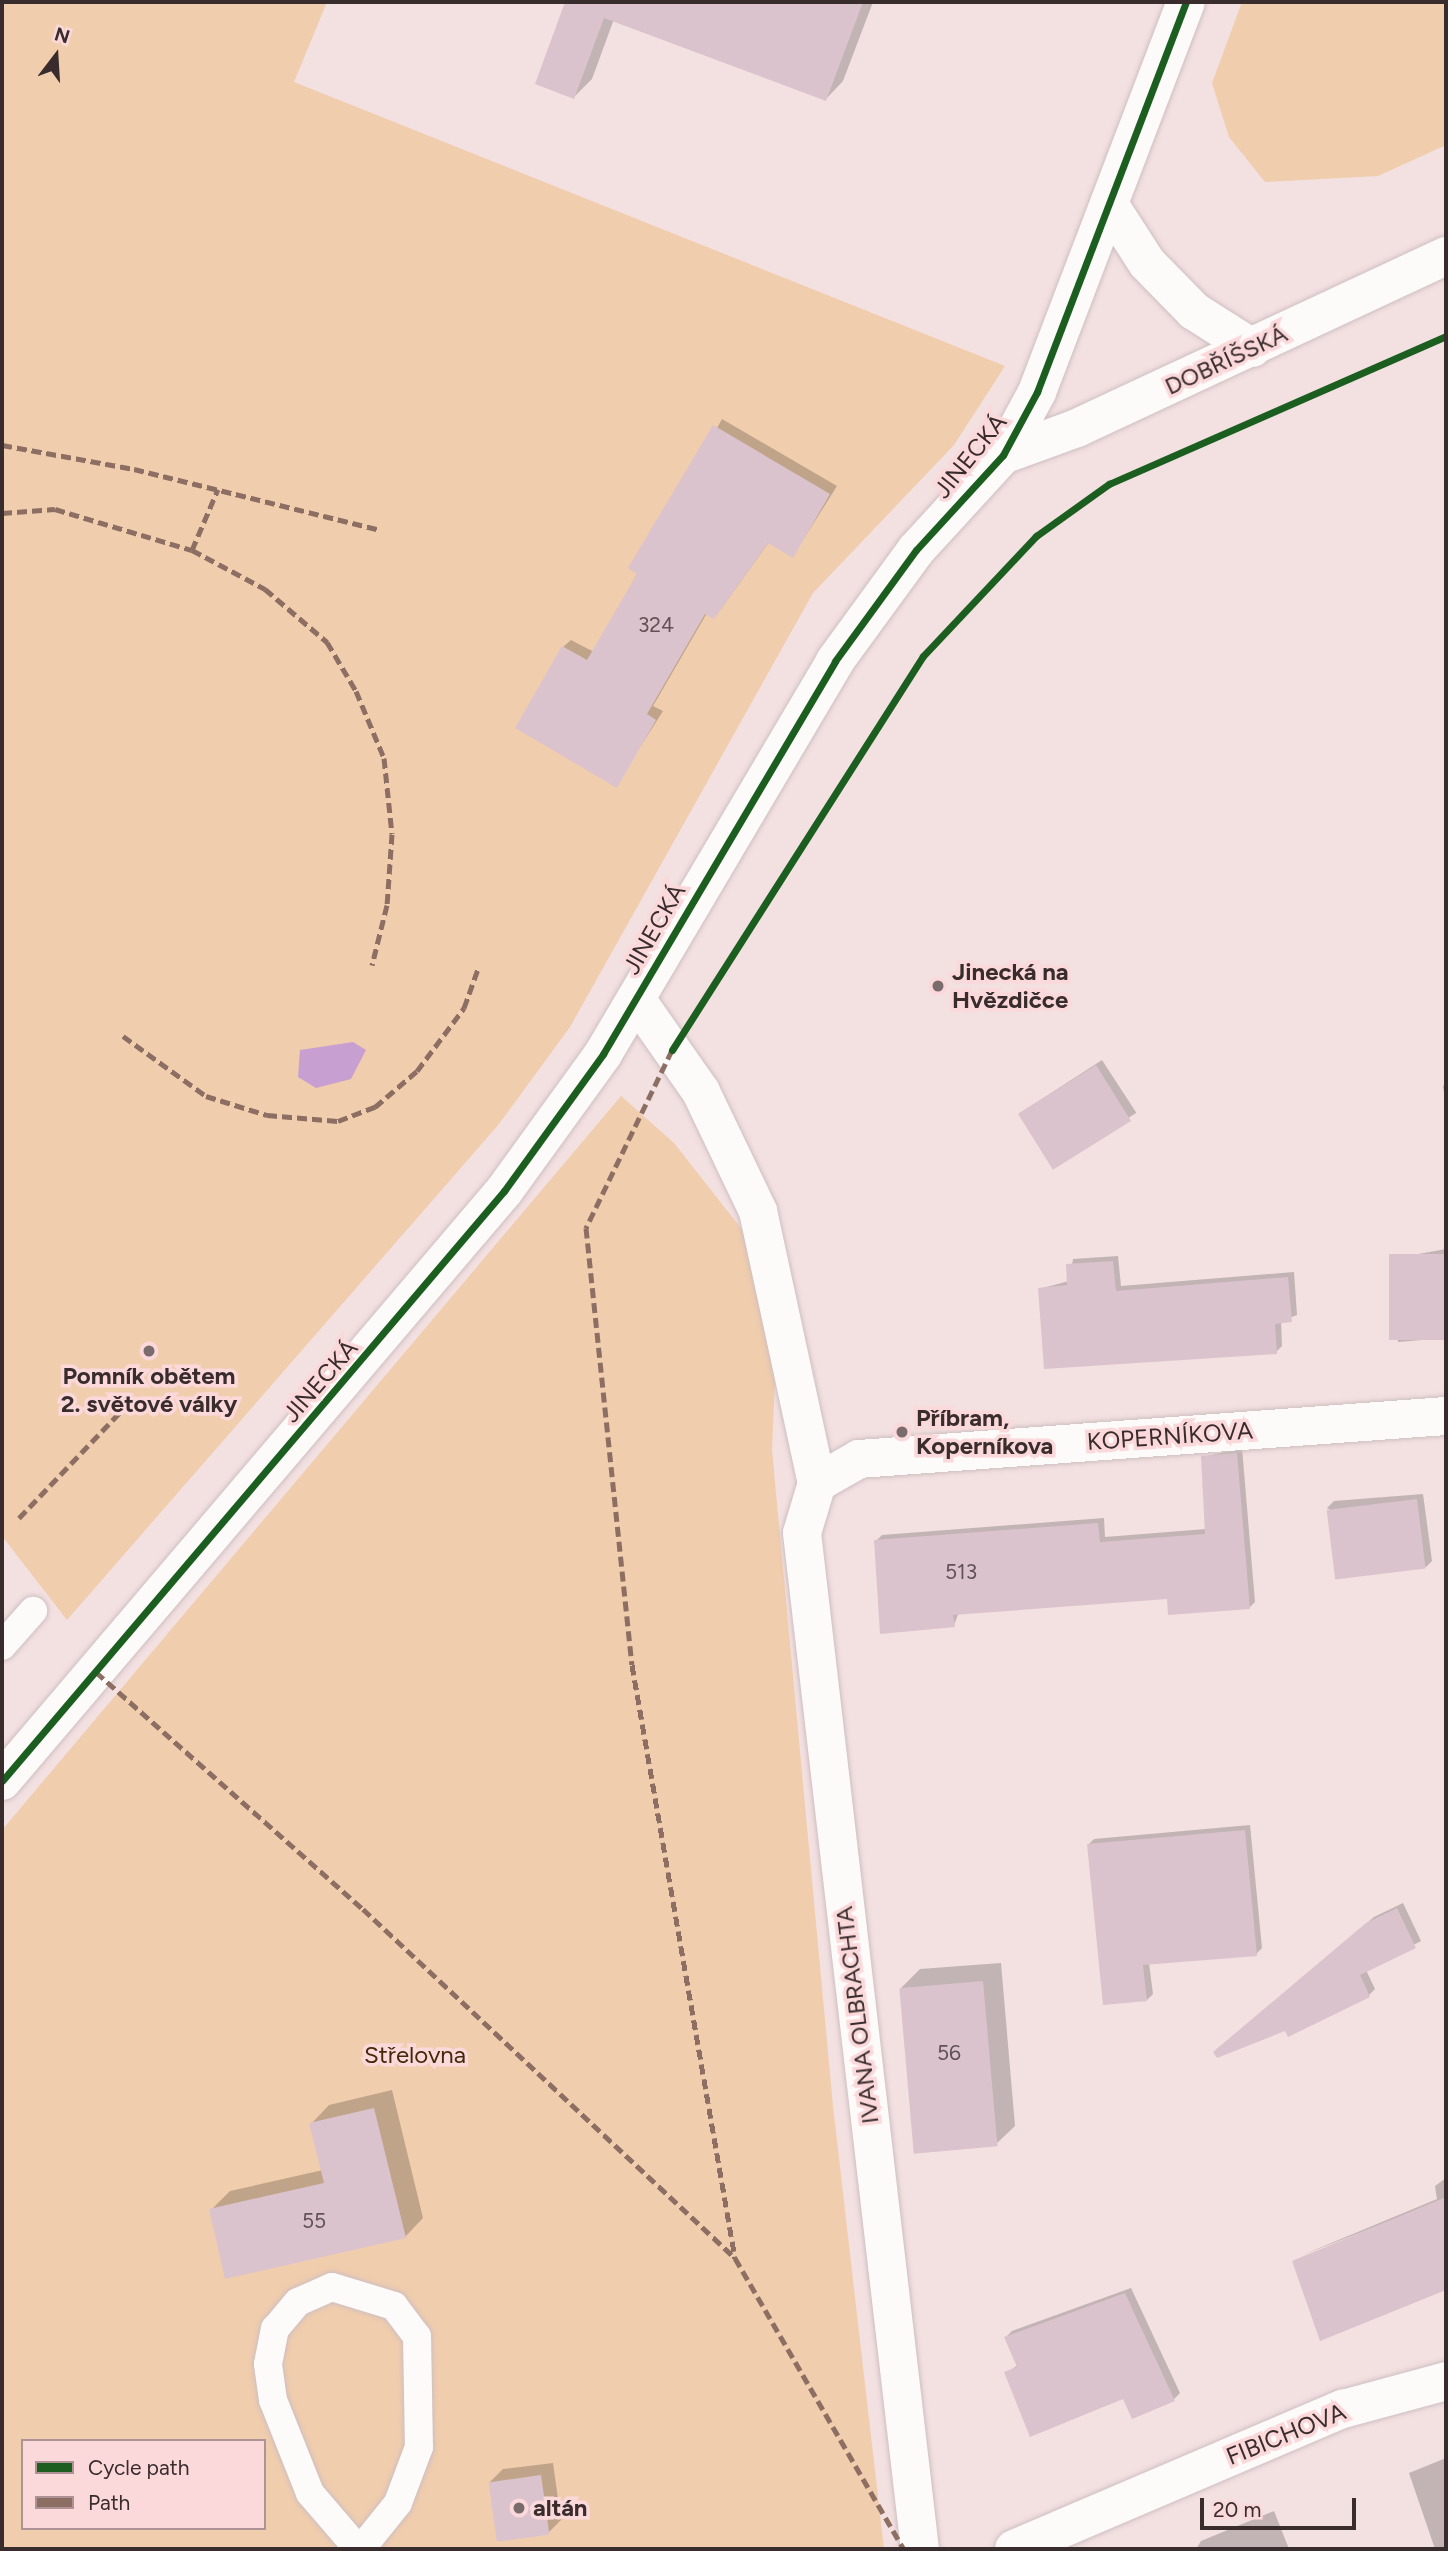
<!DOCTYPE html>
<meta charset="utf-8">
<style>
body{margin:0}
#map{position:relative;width:1448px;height:2551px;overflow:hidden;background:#f3e0e1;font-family:Figtree,sans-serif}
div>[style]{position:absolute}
.green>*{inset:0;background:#f0cdad}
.water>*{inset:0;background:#c79fd1}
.shadow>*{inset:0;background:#0003;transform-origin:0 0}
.building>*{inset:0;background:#dbc3cd;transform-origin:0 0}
.roads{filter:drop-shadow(0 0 2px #cebfc0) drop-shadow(0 0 2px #cebfc0)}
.service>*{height:28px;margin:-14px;padding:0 14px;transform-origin:14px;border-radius:14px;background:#fdfafa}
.minor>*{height:38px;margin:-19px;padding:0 19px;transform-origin:19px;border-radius:19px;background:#fdfafa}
.tertiary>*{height:38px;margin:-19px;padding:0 19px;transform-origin:19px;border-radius:19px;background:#fdfafa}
.quiet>*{height:5px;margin-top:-2.5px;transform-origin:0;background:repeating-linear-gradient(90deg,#8d6e63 0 10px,transparent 0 15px)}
.cycleway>*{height:7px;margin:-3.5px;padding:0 3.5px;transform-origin:3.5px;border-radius:3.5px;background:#1b5e20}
.dots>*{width:19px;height:19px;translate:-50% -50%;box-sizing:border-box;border:4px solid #fbd8da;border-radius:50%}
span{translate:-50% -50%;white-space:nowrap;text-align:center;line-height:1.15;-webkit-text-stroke:7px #fbd8da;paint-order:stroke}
.number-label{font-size:21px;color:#625255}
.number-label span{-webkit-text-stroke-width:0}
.street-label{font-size:24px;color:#392c2d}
.poi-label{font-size:24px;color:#392c2d;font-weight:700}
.left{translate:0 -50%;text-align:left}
.park-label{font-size:24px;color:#412a08}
.frame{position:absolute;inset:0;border:4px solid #392c2d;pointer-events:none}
.legend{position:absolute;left:21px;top:2439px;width:245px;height:91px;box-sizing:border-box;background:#fbd8da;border:2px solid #ad9395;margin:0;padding:9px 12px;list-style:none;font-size:21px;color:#392c2d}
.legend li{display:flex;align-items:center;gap:14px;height:35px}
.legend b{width:35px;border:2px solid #ad9395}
.north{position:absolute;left:21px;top:21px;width:70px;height:70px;-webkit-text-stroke:5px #fbd8da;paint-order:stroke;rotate:17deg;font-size:19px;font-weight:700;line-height:28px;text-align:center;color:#392c2d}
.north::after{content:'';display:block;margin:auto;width:24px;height:32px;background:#392c2d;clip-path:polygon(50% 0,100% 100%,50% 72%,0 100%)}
.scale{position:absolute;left:1200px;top:2498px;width:156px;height:32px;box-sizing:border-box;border:4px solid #392c2d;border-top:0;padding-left:9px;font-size:21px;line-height:24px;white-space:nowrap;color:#392c2d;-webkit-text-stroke:5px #fbd8da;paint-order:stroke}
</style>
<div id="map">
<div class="green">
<i style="clip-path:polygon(2px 2px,327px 2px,294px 82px,1005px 366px,954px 445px,813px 593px,570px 1027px,499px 1124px,67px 1620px,2px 1536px)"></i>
<i style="clip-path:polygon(1242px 2px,1446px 2px,1446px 145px,1378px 176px,1265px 182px,1229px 137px,1212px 83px)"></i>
<i style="clip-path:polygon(evenodd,621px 1096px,674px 1143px,744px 1232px,775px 1380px,772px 1450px,833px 2106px,884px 2549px,2px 2549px,2px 1830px,621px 1096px,23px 2441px,264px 2441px,264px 2528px,23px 2528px,23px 2441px)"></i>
</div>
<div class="water">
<i style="clip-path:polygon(353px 1042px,366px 1050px,351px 1079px,316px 1088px,298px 1077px,300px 1050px)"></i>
</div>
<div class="shadow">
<i style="clip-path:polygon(568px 2px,873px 2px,843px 81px,826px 99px,614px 19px,592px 79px,574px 97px,537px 83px)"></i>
<i style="clip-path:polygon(722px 419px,837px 486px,793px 556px,769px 542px,721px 609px,714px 617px,707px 613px,653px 706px,663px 711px,616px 785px,563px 647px,571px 640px,594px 652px)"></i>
<i style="left:1102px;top:1060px;width:63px;height:98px;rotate:57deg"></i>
<i style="clip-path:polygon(1446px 1084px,1446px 1106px,1443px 1086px)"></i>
<i style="clip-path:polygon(1446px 1249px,1446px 1338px,1398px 1342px,1391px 1259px)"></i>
<i style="clip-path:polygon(1118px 1256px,1121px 1286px,1294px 1272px,1297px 1315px,1281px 1321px,1282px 1346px,1276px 1352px,1039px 1289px,1069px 1281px,1073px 1259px)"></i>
<i style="clip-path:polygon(1242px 1448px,1255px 1602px,1249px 1608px,1169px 1597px,959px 1612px,954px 1625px,876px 1541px,882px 1535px,1104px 1518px,1105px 1537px,1206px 1529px,1203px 1457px)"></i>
<i style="clip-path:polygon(1423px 1494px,1432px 1561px,1426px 1567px,1327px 1508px,1334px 1501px)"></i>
<i style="clip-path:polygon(1250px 1825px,1262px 1948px,1256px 1954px,1149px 1963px,1153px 1994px,1147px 2000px,1088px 1845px,1094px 1839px)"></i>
<i style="clip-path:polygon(1403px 1903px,1421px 1941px,1366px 1970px,1375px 1989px,1369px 1995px,1286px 2029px,1222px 2046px,1374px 1917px)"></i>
<i style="clip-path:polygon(1001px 1963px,1015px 2126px,996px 2144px,901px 1988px,920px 1969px)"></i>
<i style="clip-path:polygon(392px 2090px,423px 2218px,405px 2237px,211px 2210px,230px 2191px,323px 2170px,311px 2124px,329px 2105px)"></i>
<i style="clip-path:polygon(1446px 2178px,1446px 2286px,1321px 2339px,1294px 2261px,1444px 2200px,1300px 2256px,1437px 2199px,1435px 2186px)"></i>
<i style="clip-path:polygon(1131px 2288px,1180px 2393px,1174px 2399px,1006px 2373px,1018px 2365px,1006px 2337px,1012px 2331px)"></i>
<i style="clip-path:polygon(1446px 2458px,1446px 2549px,1435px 2549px,1409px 2473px)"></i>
<i style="clip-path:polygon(553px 2463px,561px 2520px,548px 2533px,490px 2482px,503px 2469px)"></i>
<i style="clip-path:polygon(1274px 2511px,1289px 2549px,1196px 2549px,1201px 2541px)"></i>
</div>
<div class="building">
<i style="clip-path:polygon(565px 2px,863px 2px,826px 101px,604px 18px,574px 99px,535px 84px)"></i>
<i style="clip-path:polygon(713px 425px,830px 494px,793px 558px,768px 543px,714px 619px,705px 614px,647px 714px,656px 720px,617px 788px,515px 728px,562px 646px,587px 660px,637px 574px,628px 568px)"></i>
<i style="left:1096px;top:1065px;width:66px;height:92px;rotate:58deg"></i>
<i style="left:1446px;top:1254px;width:86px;height:57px;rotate:90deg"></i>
<i style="clip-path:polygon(1113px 1261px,1116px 1291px,1288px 1277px,1292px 1322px,1275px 1324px,1277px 1354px,1044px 1369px,1038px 1288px,1067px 1285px,1066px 1264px)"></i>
<i style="clip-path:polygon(1237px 1453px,1250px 1609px,1168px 1615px,1167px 1599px,953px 1615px,955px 1627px,880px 1634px,874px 1540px,1098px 1523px,1100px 1542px,1205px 1534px,1201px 1456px)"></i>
<i style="left:1417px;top:1499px;width:70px;height:91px;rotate:83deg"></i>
<i style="clip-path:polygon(1245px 1830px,1257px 1956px,1143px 1965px,1147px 2001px,1103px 2005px,1087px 1844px)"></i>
<i style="clip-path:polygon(1397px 1908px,1416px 1948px,1360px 1975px,1370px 1997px,1288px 2037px,1285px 2031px,1217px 2058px,1213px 2052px,1366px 1923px)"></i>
<i style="left:983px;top:1981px;width:166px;height:84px;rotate:85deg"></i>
<i style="clip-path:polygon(374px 2108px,406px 2238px,225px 2279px,209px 2209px,324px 2183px,309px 2123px)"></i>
<i style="clip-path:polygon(1446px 2197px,1446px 2290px,1320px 2341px,1292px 2261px)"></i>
<i style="clip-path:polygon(1125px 2293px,1175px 2401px,1132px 2419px,1123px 2399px,1030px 2437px,1004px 2372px,1017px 2367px,1004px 2337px)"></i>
<i style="left:541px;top:2475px;width:60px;height:53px;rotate:82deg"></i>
</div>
<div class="roads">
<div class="service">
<i style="left:2px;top:1646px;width:47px;rotate:-48.5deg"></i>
<i style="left:358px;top:2549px;width:74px;rotate:-130.6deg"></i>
<i style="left:310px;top:2493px;width:100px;rotate:-111.7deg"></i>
<i style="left:273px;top:2400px;width:36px;rotate:-98deg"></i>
<i style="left:268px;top:2364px;width:36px;rotate:-79deg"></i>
<i style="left:275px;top:2329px;width:35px;rotate:-50deg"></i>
<i style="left:298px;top:2302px;width:37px;rotate:-24deg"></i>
<i style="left:332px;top:2287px;width:65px;rotate:17deg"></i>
<i style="left:394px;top:2306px;width:38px;rotate:53deg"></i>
<i style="left:417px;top:2336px;width:111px;rotate:89deg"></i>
<i style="left:419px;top:2447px;width:60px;rotate:110.6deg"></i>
<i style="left:398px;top:2503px;width:59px;rotate:128.8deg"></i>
</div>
<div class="minor">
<i style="left:1109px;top:204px;width:70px;rotate:57.2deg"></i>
<i style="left:1147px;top:263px;width:67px;rotate:45.6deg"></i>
<i style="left:1194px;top:311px;width:69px;rotate:32.5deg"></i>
<i style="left:1003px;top:455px;width:72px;rotate:-61.6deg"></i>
<i style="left:1037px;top:392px;width:417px;rotate:-69.1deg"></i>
<i style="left:636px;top:999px;width:113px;rotate:55deg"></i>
<i style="left:701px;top:1092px;width:132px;rotate:64.4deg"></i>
<i style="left:758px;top:1211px;width:278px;rotate:77.8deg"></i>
<i style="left:817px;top:1483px;width:52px;rotate:106.7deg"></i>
<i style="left:802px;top:1533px;width:1023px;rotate:83.38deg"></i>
<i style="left:817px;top:1483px;width:48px;rotate:-29.7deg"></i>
<i style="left:859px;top:1459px;width:589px;rotate:-4.19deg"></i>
<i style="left:1014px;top:2549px;width:358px;rotate:-23.1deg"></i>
<i style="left:1343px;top:2409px;width:107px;rotate:-15.2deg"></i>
</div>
<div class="tertiary">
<i style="left:2px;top:1781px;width:775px;rotate:-49.61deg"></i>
<i style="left:504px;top:1191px;width:169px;rotate:-54.1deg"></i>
<i style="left:603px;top:1054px;width:456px;rotate:-59.4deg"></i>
<i style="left:835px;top:661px;width:137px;rotate:-53.9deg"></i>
<i style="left:916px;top:550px;width:129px;rotate:-47.5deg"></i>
<i style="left:1003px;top:455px;width:79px;rotate:-20deg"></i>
<i style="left:1077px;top:428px;width:407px;rotate:-25deg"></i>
</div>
</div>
<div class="quiet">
<i style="left:2px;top:445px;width:134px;rotate:10.3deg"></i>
<i style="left:134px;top:469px;width:254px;rotate:13.9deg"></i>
<i style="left:2px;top:513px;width:53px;rotate:-4.3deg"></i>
<i style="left:55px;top:509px;width:143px;rotate:16.7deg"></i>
<i style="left:192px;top:550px;width:66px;rotate:-66.9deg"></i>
<i style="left:192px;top:550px;width:83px;rotate:28.1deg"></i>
<i style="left:265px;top:589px;width:82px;rotate:40.5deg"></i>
<i style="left:327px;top:642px;width:57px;rotate:59.4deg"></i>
<i style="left:356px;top:691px;width:73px;rotate:67.3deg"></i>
<i style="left:384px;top:758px;width:76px;rotate:84deg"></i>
<i style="left:392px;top:834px;width:71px;rotate:94deg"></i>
<i style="left:387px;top:905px;width:62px;rotate:104deg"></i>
<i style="left:123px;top:1036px;width:102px;rotate:35.9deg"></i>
<i style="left:206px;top:1096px;width:64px;rotate:17.3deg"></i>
<i style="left:267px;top:1115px;width:71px;rotate:4.8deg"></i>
<i style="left:338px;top:1121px;width:40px;rotate:-21deg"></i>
<i style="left:375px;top:1107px;width:55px;rotate:-40.6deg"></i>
<i style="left:417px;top:1071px;width:79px;rotate:-53.3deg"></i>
<i style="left:464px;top:1008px;width:41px;rotate:-70.3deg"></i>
<i style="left:672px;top:1050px;width:198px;rotate:115.8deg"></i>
<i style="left:586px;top:1228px;width:439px;rotate:84deg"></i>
<i style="left:632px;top:1665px;width:602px;rotate:80.15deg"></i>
<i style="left:735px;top:2258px;width:337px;rotate:59.9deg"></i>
<i style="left:19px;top:1518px;width:151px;rotate:-46.3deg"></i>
<i style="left:96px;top:1672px;width:357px;rotate:41.6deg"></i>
<i style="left:363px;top:1909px;width:510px;rotate:43.17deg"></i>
</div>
<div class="cycleway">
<i style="left:672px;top:1050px;width:467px;rotate:-57.5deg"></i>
<i style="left:923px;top:656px;width:165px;rotate:-46.7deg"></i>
<i style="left:1036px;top:536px;width:90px;rotate:-35.5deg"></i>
<i style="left:1109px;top:484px;width:368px;rotate:-23.7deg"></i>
<i style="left:2px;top:1781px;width:775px;rotate:-49.61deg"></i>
<i style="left:504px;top:1191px;width:169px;rotate:-54.1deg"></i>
<i style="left:603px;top:1054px;width:456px;rotate:-59.4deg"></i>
<i style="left:835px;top:661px;width:137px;rotate:-53.9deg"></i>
<i style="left:916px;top:550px;width:129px;rotate:-47.5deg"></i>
<i style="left:1003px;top:455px;width:72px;rotate:-61.6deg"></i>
<i style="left:1037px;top:392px;width:417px;rotate:-69.1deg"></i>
</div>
<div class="dots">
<i style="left:938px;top:986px;background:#7a6b6c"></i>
<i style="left:149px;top:1351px;background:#7a6b6c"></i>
<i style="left:902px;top:1432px;background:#7a6b6c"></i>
<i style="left:519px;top:2508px;background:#7a6b6c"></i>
</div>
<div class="number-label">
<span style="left:656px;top:625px">324</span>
<span style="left:961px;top:1572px">513</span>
<span style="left:949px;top:2053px">56</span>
<span style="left:314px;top:2221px">55</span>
</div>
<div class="street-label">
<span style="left:1226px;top:360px;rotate:-25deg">DOBŘÍŠSKÁ</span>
<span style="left:970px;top:456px;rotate:-51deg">JINECKÁ</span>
<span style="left:654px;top:929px;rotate:-60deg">JINECKÁ</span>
<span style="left:320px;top:1381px;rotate:-49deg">JINECKÁ</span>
<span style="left:1170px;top:1436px;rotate:-4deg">KOPERNÍKOVA</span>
<span style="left:857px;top:2015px;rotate:-97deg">IVANA OLBRACHTA</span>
<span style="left:1286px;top:2434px;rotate:-22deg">FIBICHOVA</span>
</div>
<div class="poi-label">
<span class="left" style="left:952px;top:986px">Jinecká na<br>Hvězdičce</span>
<span style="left:149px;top:1390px">Pomník obětem<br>2. světové války</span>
<span class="left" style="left:916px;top:1432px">Příbram,<br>Koperníkova</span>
<span class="left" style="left:533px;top:2508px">altán</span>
</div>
<div class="park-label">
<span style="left:415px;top:2055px">Střelovna</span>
</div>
<div class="frame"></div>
<ul class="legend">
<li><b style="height:9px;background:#1b5e20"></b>Cycle path</li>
<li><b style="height:9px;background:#8d6e63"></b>Path</li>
</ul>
<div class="north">N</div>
<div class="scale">20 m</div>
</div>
